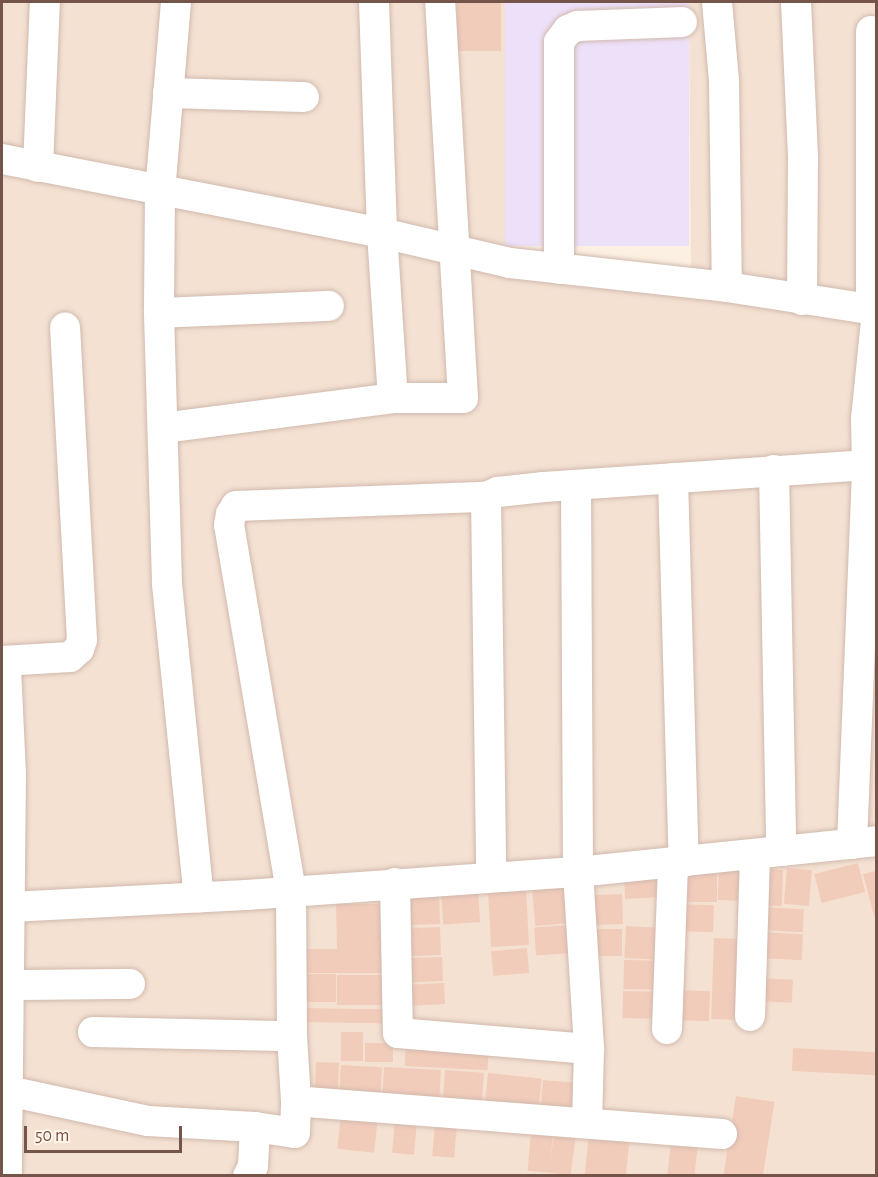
<!DOCTYPE html>
<style>
body{margin:0}
#map{position:relative;width:878px;height:1177px;overflow:hidden;background:#fcf0e3;font-family:"Alegreya Sans",sans-serif}
div>[style]{position:absolute}
.residential>*{inset:0;background:#f4e1d2}
.education>*{inset:0;background:#ede0f9;transform-origin:0 0}
.building>*{inset:0;background:#f2ccbb;transform-origin:0 0}
.roads{filter:drop-shadow(0 0 2px #d0b9ad) drop-shadow(0 0 2px #d0b9ad)}
.minor>*{height:30px;margin:-15px;padding:0 15px;transform-origin:15px;border-radius:15px;background:#fff}
span{translate:-50% -50%;white-space:nowrap;text-align:center;line-height:1.15;-webkit-text-stroke:4.5px #fff5ea;paint-order:stroke}
.frame{position:absolute;inset:0;border:3px solid #755449;pointer-events:none}
.scale{position:absolute;left:24px;top:1126px;width:158px;height:27px;box-sizing:border-box;border:3px solid #755449;border-top:0;padding-left:8px;font-size:18px;line-height:21px;white-space:nowrap;color:#755449;-webkit-text-stroke:4px #fff5ea;paint-order:stroke}
</style>
<div id="map">
<div class="residential">
<i style="clip-path:polygon(2px 2px,505px 2px,510px 246px,691px 274px,689px 2px,876px 2px,876px 1175px,2px 1176px)"></i>
</div>
<div class="education">
<i style="left:505px;top:2px;width:184px;height:244px"></i>
</div>
<div class="building">
<i style="left:457px;top:2px;width:44px;height:49px"></i>
<i style="left:858px;top:863px;width:30px;height:45px;rotate:76deg"></i>
<i style="left:787px;top:868px;width:25px;height:36px;rotate:5deg"></i>
<i style="left:719px;top:869px;width:27px;height:31px;rotate:2deg"></i>
<i style="left:757px;top:869px;width:26px;height:36px;rotate:2deg"></i>
<i style="clip-path:polygon(876px 871px,876px 916px,874px 916px,863px 874px)"></i>
<i style="left:679px;top:874px;width:38px;height:28px"></i>
<i style="left:663px;top:877px;width:20px;height:39px;rotate:87deg"></i>
<i style="left:568px;top:886px;width:37px;height:36px;rotate:85deg"></i>
<i style="left:526px;top:888px;width:57px;height:38px;rotate:87deg"></i>
<i style="left:478px;top:890px;width:32px;height:37px;rotate:86deg"></i>
<i style="left:439px;top:892px;width:32px;height:39px;rotate:88deg"></i>
<i style="left:622px;top:894px;width:30px;height:38px;rotate:88deg"></i>
<i style="clip-path:polygon(336px 904px,387px 904px,388px 973px,300px 973px,300px 949px,337px 949px)"></i>
<i style="left:676px;top:904px;width:38px;height:27px;rotate:2deg"></i>
<i style="left:761px;top:907px;width:43px;height:23px;rotate:3deg"></i>
<i style="left:571px;top:925px;width:28px;height:37px;rotate:86deg"></i>
<i style="left:626px;top:926px;width:41px;height:32px;rotate:3deg"></i>
<i style="left:440px;top:927px;width:28px;height:40px;rotate:88deg"></i>
<i style="left:622px;top:929px;width:27px;height:36px;rotate:90deg"></i>
<i style="left:758px;top:932px;width:45px;height:26px;rotate:3deg"></i>
<i style="left:714px;top:938px;width:31px;height:81px;rotate:2deg"></i>
<i style="left:527px;top:948px;width:25px;height:36px;rotate:85deg"></i>
<i style="left:442px;top:957px;width:24px;height:42px;rotate:88deg"></i>
<i style="left:624px;top:960px;width:41px;height:29px;rotate:1deg"></i>
<i style="left:303px;top:974px;width:33px;height:28px"></i>
<i style="left:388px;top:975px;width:30px;height:51px;rotate:90deg"></i>
<i style="left:758px;top:978px;width:35px;height:23px;rotate:3deg"></i>
<i style="left:444px;top:983px;width:21px;height:40px;rotate:87deg"></i>
<i style="left:675px;top:990px;width:35px;height:30px;rotate:2deg"></i>
<i style="left:623px;top:991px;width:41px;height:27px;rotate:1deg"></i>
<i style="left:304px;top:1008px;width:87px;height:14px;rotate:1deg"></i>
<i style="left:341px;top:1032px;width:22px;height:29px"></i>
<i style="left:406px;top:1040px;width:83px;height:26px;rotate:3deg"></i>
<i style="left:365px;top:1043px;width:28px;height:19px"></i>
<i style="left:793px;top:1048px;width:83px;height:23px;rotate:3deg"></i>
<i style="left:316px;top:1062px;width:23px;height:34px;rotate:2deg"></i>
<i style="left:341px;top:1065px;width:41px;height:32px;rotate:3deg"></i>
<i style="left:384px;top:1067px;width:57px;height:32px;rotate:3deg"></i>
<i style="left:445px;top:1070px;width:39px;height:32px;rotate:4deg"></i>
<i style="left:488px;top:1073px;width:54px;height:34px;rotate:6deg"></i>
<i style="left:543px;top:1080px;width:32px;height:32px;rotate:5deg"></i>
<i style="left:736px;top:1096px;width:39px;height:81px;rotate:9deg"></i>
<i style="left:341px;top:1114px;width:37px;height:35px;rotate:6deg"></i>
<i style="left:395px;top:1120px;width:22px;height:33px;rotate:5deg"></i>
<i style="left:435px;top:1124px;width:22px;height:32px;rotate:5deg"></i>
<i style="left:531px;top:1132px;width:22px;height:39px;rotate:5deg"></i>
<i style="left:554px;top:1134px;width:22px;height:39px;rotate:8deg"></i>
<i style="left:589px;top:1134px;width:41px;height:42px;rotate:6deg"></i>
<i style="left:671px;top:1141px;width:27px;height:35px;rotate:6deg"></i>
</div>
<div class="roads">
<div class="minor">
<i style="left:176px;top:2px;width:191px;rotate:94.8deg"></i>
<i style="left:160px;top:192px;width:121px;rotate:90.5deg"></i>
<i style="left:159px;top:313px;width:271px;rotate:88.3deg"></i>
<i style="left:167px;top:584px;width:315px;rotate:84.2deg"></i>
<i style="left:374px;top:2px;width:231px;rotate:88deg"></i>
<i style="left:382px;top:233px;width:165px;rotate:86.2deg"></i>
<i style="left:717px;top:2px;width:79px;rotate:84.9deg"></i>
<i style="left:724px;top:81px;width:206px;rotate:89.2deg"></i>
<i style="left:796px;top:2px;width:157px;rotate:87.4deg"></i>
<i style="left:803px;top:159px;width:141px;rotate:90.4deg"></i>
<i style="left:871px;top:31px;width:279px;rotate:90deg"></i>
<i style="left:168px;top:93px;width:136px;rotate:1.7deg"></i>
<i style="left:2px;top:159px;width:387px;rotate:11deg"></i>
<i style="left:382px;top:233px;width:131px;rotate:13.2deg"></i>
<i style="left:510px;top:263px;width:218px;rotate:6.3deg"></i>
<i style="left:727px;top:287px;width:151px;rotate:8.8deg"></i>
<i style="left:38px;top:167px;width:165px;rotate:-87.6deg"></i>
<i style="left:559px;top:269px;width:227px;rotate:-90deg"></i>
<i style="left:559px;top:42px;width:15px;rotate:-53deg"></i>
<i style="left:568px;top:30px;width:11px;rotate:-22deg"></i>
<i style="left:578px;top:26px;width:104px;rotate:-2.2deg"></i>
<i style="left:159px;top:313px;width:170px;rotate:-2.4deg"></i>
<i style="left:163px;top:428px;width:232px;rotate:-7.4deg"></i>
<i style="left:393px;top:398px;width:70px"></i>
<i style="left:463px;top:398px;width:397px;rotate:-93.3deg"></i>
<i style="left:774px;top:470px;width:381px;rotate:88.9deg"></i>
<i style="left:673px;top:478px;width:384px;rotate:88.4deg"></i>
<i style="left:576px;top:485px;width:387px;rotate:89.7deg"></i>
<i style="left:578px;top:872px;width:177px;rotate:86.4deg"></i>
<i style="left:589px;top:1049px;width:74px;rotate:91.5deg"></i>
<i style="left:486px;top:497px;width:379px;rotate:89.2deg"></i>
<i style="left:2px;top:661px;width:8px;rotate:60deg"></i>
<i style="left:6px;top:668px;width:107px;rotate:87.3deg"></i>
<i style="left:11px;top:775px;width:401px;rotate:90.6deg"></i>
<i style="left:2px;top:661px;width:68px;rotate:-3.4deg"></i>
<i style="left:70px;top:657px;width:12px;rotate:-42deg"></i>
<i style="left:79px;top:649px;width:9px;rotate:-72deg"></i>
<i style="left:82px;top:640px;width:313px;rotate:-93.1deg"></i>
<i style="left:852px;top:844px;width:379px;rotate:-87.7deg"></i>
<i style="left:867px;top:465px;width:46px;rotate:-91.2deg"></i>
<i style="left:866px;top:419px;width:100px;rotate:-84.2deg"></i>
<i style="left:395px;top:883px;width:150px;rotate:88.9deg"></i>
<i style="left:398px;top:1033px;width:192px;rotate:4.8deg"></i>
<i style="left:10px;top:907px;width:236px;rotate:-2.9deg"></i>
<i style="left:246px;top:895px;width:333px;rotate:-4deg"></i>
<i style="left:578px;top:872px;width:300px;rotate:-5.9deg"></i>
<i style="left:9px;top:985px;width:121px;rotate:-0.5deg"></i>
<i style="left:750px;top:1016px;width:161px;rotate:-88.2deg"></i>
<i style="left:667px;top:1029px;width:166px;rotate:-87.9deg"></i>
<i style="left:93px;top:1032px;width:199px;rotate:1.2deg"></i>
<i style="left:8px;top:1091px;width:143px;rotate:12.1deg"></i>
<i style="left:148px;top:1121px;width:107px;rotate:3.2deg"></i>
<i style="left:722px;top:1134px;width:427px;rotate:-175.6deg"></i>
<i style="left:296px;top:1101px;width:65px;rotate:-93.5deg"></i>
<i style="left:292px;top:1036px;width:145px;rotate:-90.4deg"></i>
<i style="left:291px;top:891px;width:371px;rotate:-99.6deg"></i>
<i style="left:229px;top:525px;width:11px;rotate:-80deg"></i>
<i style="left:231px;top:514px;width:9px;rotate:-58deg"></i>
<i style="left:236px;top:506px;width:250px;rotate:-2.1deg"></i>
<i style="left:486px;top:497px;width:13px;rotate:-23deg"></i>
<i style="left:498px;top:492px;width:46px;rotate:-6.2deg"></i>
<i style="left:544px;top:487px;width:324px;rotate:-3.9deg"></i>
<i style="left:248px;top:1176px;width:11px;rotate:-63deg"></i>
<i style="left:253px;top:1166px;width:39px;rotate:-87deg"></i>
<i style="left:255px;top:1127px;width:40px;rotate:8.5deg"></i>
<i style="left:295px;top:1133px;width:32px;rotate:-88deg"></i>
</div>
</div>
<div class="frame"></div>
<div class="scale">50 m</div>
</div>
